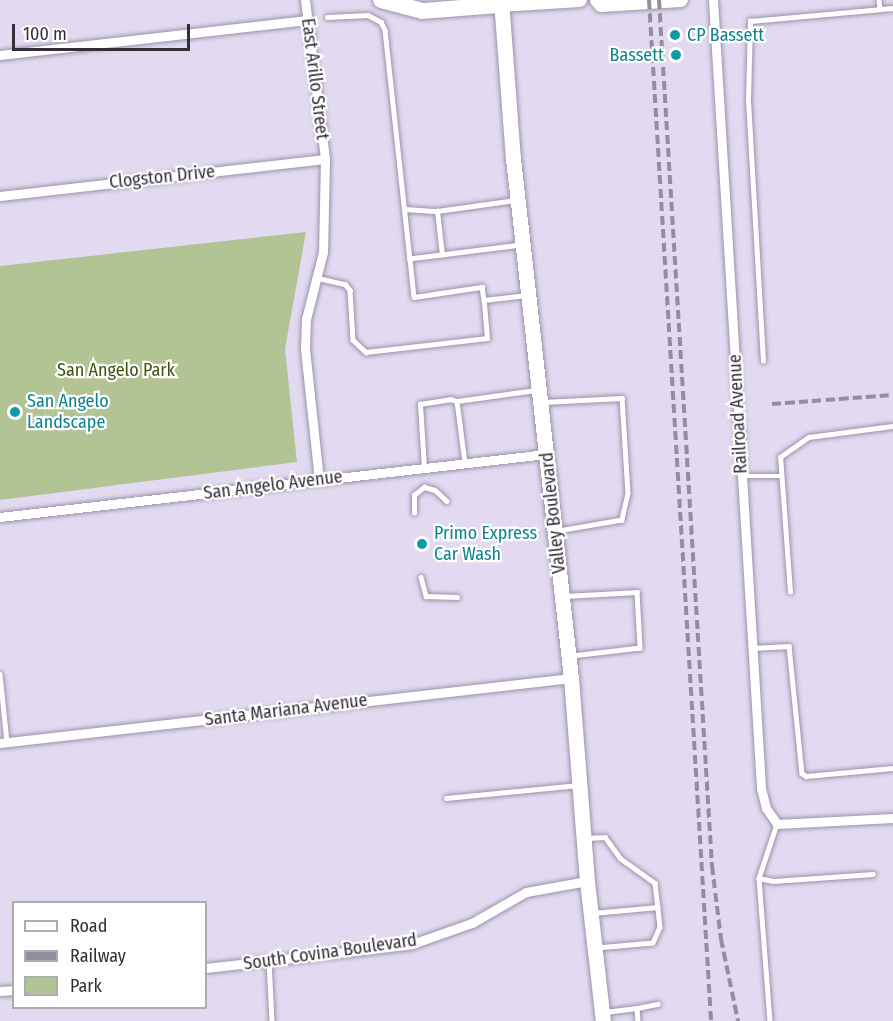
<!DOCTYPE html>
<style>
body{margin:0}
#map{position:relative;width:893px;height:1021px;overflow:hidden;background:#e2daf1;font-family:"Fira Sans Condensed",sans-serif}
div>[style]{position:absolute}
.green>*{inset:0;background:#b2c494}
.roads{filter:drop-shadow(0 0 2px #9b93a9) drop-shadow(0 0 2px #9b93a9)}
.service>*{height:4.5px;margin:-2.25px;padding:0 2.25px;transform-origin:2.25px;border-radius:2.25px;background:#fff}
.minor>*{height:9px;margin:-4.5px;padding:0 4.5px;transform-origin:4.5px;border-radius:4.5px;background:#fff}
.secondary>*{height:14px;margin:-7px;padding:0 7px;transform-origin:7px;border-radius:7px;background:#fff}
.primary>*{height:15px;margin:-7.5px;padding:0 7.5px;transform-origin:7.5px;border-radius:7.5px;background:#fff}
.motorway>*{height:16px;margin:-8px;padding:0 8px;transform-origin:8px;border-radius:8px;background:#fff}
.rail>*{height:4px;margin-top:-2px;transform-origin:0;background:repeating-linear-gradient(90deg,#938d9e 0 9px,transparent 0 13.5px)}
.dots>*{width:16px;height:16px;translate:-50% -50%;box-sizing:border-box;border:3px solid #fff;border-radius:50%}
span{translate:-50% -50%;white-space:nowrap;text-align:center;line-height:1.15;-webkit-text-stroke:4.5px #fff;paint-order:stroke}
.culture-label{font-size:18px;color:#0d838f}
.left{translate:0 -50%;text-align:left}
.right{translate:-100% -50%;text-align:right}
.street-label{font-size:18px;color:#332f38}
.park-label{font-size:18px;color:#3f5210}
.legend{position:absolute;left:12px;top:901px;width:195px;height:108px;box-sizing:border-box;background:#fff;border:2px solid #adacaf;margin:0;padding:8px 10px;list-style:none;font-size:18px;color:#332f38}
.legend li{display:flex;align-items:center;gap:12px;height:30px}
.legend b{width:30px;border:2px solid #adacaf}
.scale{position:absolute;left:12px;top:24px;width:178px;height:27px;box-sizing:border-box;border:3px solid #332f38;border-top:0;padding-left:8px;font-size:18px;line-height:21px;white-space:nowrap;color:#332f38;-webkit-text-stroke:4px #fff;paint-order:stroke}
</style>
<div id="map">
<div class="green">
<i style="clip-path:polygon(306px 232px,285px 349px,297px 462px,0 500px,0 266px)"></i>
</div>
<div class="roads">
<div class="service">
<i style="left:879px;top:0;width:9px;rotate:84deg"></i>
<i style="left:327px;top:17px;width:41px;rotate:-2.8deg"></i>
<i style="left:368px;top:15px;width:15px;rotate:28deg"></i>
<i style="left:381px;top:22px;width:9px;rotate:63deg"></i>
<i style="left:385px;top:30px;width:230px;rotate:83.8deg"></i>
<i style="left:405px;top:209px;width:32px;rotate:4deg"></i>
<i style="left:521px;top:245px;width:112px;rotate:172.8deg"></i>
<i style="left:410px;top:259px;width:38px;rotate:84deg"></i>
<i style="left:414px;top:297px;width:69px;rotate:-8.4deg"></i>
<i style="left:482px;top:287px;width:13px;rotate:81deg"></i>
<i style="left:484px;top:300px;width:43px;rotate:-6.6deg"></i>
<i style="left:442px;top:255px;width:44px;rotate:-96.5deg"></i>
<i style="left:437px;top:211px;width:79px;rotate:-8deg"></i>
<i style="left:318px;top:278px;width:28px;rotate:13deg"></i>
<i style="left:345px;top:284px;width:8px;rotate:50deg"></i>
<i style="left:350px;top:290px;width:50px;rotate:86.6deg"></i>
<i style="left:353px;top:340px;width:18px;rotate:43deg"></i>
<i style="left:366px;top:352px;width:122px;rotate:-6.6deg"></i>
<i style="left:487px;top:338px;width:38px;rotate:-95deg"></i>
<i style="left:763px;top:361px;width:262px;rotate:-93.3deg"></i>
<i style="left:748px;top:99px;width:78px;rotate:-88.5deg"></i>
<i style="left:750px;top:21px;width:144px;rotate:-5.2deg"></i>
<i style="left:457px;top:401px;width:79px;rotate:-8deg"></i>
<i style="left:543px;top:402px;width:79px;rotate:-2.9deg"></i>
<i style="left:622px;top:398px;width:95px;rotate:86.4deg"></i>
<i style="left:628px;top:493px;width:28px;rotate:103deg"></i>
<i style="left:622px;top:520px;width:65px;rotate:170.2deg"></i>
<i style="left:424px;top:468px;width:64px;rotate:-93.6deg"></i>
<i style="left:420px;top:404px;width:30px;rotate:-9deg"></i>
<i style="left:450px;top:399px;width:7px;rotate:16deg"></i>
<i style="left:457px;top:401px;width:63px;rotate:82.6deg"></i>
<i style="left:742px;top:476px;width:39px"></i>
<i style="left:414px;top:513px;width:18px;rotate:-90deg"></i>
<i style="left:414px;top:495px;width:13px;rotate:-39deg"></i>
<i style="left:424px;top:487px;width:11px;rotate:15deg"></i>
<i style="left:435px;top:490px;width:16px;rotate:43deg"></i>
<i style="left:421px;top:577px;width:20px;rotate:75deg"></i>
<i style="left:426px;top:596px;width:31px;rotate:2deg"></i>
<i style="left:790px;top:592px;width:135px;rotate:-94.2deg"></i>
<i style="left:780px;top:457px;width:35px;rotate:-35deg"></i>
<i style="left:809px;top:437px;width:85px;rotate:-7.5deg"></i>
<i style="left:565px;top:596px;width:72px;rotate:-3.2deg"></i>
<i style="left:637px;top:592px;width:56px;rotate:86.9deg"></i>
<i style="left:640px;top:648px;width:68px;rotate:173.3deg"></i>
<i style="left:752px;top:648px;width:37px;rotate:-3deg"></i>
<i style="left:789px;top:646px;width:128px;rotate:84.2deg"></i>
<i style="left:802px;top:773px;width:5px;rotate:37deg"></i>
<i style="left:806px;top:776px;width:87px;rotate:-5.3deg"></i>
<i style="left:0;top:674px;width:68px;rotate:84.1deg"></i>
<i style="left:446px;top:798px;width:133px;rotate:-5.6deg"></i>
<i style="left:777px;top:824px;width:57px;rotate:108.4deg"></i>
<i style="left:759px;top:878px;width:14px;rotate:12deg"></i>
<i style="left:773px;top:881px;width:100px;rotate:-4deg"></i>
<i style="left:587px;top:838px;width:18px;rotate:-3deg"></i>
<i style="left:605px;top:837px;width:26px;rotate:54deg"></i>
<i style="left:620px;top:858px;width:43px;rotate:35.5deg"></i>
<i style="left:655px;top:883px;width:44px;rotate:83.5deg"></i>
<i style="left:660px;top:927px;width:17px;rotate:114deg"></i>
<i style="left:653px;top:943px;width:56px;rotate:174.9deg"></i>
<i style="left:759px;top:878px;width:143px;rotate:85.6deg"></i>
<i style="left:593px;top:913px;width:65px;rotate:-5.3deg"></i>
<i style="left:269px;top:960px;width:61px;rotate:87.2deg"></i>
<i style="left:637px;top:1008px;width:21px;rotate:-11deg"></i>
<i style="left:605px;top:1012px;width:32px;rotate:-7deg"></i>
<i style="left:637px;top:1008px;width:13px;rotate:86deg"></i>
</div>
<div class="minor">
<i style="left:305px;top:0;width:160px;rotate:82.8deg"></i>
<i style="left:325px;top:159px;width:93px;rotate:91.2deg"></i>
<i style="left:323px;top:252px;width:69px;rotate:104.2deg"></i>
<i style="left:306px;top:319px;width:30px;rotate:92deg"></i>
<i style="left:305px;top:349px;width:132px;rotate:83.9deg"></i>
<i style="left:713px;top:0;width:789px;rotate:86.51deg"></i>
<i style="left:761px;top:788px;width:21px;rotate:76deg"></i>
<i style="left:766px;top:808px;width:19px;rotate:55deg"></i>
<i style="left:777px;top:824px;width:116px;rotate:-3deg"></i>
<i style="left:0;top:55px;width:309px;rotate:-6.5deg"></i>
<i style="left:0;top:196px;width:327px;rotate:-6.5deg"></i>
<i style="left:0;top:517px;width:550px;rotate:-6.58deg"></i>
<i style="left:0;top:743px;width:575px;rotate:-6.49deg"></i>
<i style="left:206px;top:968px;width:207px;rotate:-6.6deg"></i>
<i style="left:412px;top:944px;width:64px;rotate:-19.3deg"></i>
<i style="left:472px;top:923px;width:62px;rotate:-29.9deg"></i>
<i style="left:526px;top:892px;width:62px;rotate:-10.2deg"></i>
<i style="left:0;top:991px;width:14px;rotate:-4deg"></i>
</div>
<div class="secondary">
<i style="left:597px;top:0;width:6px;rotate:51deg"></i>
<i style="left:601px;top:5px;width:80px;rotate:-3.6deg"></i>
<i style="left:500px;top:5px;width:80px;rotate:-3.6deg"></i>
</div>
<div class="primary">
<i style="left:501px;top:0;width:158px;rotate:85.7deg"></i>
<i style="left:513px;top:158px;width:523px;rotate:83.64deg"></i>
<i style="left:571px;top:678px;width:204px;rotate:85.5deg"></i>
<i style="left:587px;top:881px;width:141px;rotate:83.5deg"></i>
</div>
<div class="motorway">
<i style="left:381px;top:0;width:43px;rotate:14.7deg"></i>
<i style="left:423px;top:11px;width:77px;rotate:-4.5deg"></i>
</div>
</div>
<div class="rail">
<i style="left:649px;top:0;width:1023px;rotate:86.52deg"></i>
<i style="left:659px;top:0;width:868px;rotate:86.5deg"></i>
<i style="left:712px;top:866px;width:74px;rotate:83deg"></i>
<i style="left:721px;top:939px;width:84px;rotate:78.3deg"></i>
<i style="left:772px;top:404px;width:121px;rotate:-4.3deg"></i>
</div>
<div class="dots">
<i style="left:675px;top:35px;background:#0f9aa8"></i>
<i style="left:676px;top:55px;background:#0f9aa8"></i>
<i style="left:15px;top:412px;background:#0f9aa8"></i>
<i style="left:422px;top:544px;background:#0f9aa8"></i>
</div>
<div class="culture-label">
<span class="left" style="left:687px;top:35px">CP Bassett</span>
<span class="right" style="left:664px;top:55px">Bassett</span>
<span class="left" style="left:27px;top:412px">San Angelo<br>Landscape</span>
<span class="left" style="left:434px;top:544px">Primo Express<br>Car Wash</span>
</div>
<div class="street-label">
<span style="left:315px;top:79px;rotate:83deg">East Arillo Street</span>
<span style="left:162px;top:177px;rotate:-6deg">Clogston Drive</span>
<span style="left:738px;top:414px;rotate:-93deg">Railroad Avenue</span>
<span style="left:273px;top:485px;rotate:-7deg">San Angelo Avenue</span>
<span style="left:553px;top:513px;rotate:-96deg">Valley Boulevard</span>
<span style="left:286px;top:710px;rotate:-7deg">Santa Mariana Avenue</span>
<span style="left:330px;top:952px;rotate:-8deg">South Covina Boulevard</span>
</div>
<div class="park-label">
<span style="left:116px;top:370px">San Angelo Park</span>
</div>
<ul class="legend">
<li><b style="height:8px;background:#fff"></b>Road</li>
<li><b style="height:8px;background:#938d9e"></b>Railway</li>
<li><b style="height:16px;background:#b2c494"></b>Park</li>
</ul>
<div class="scale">100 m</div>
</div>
